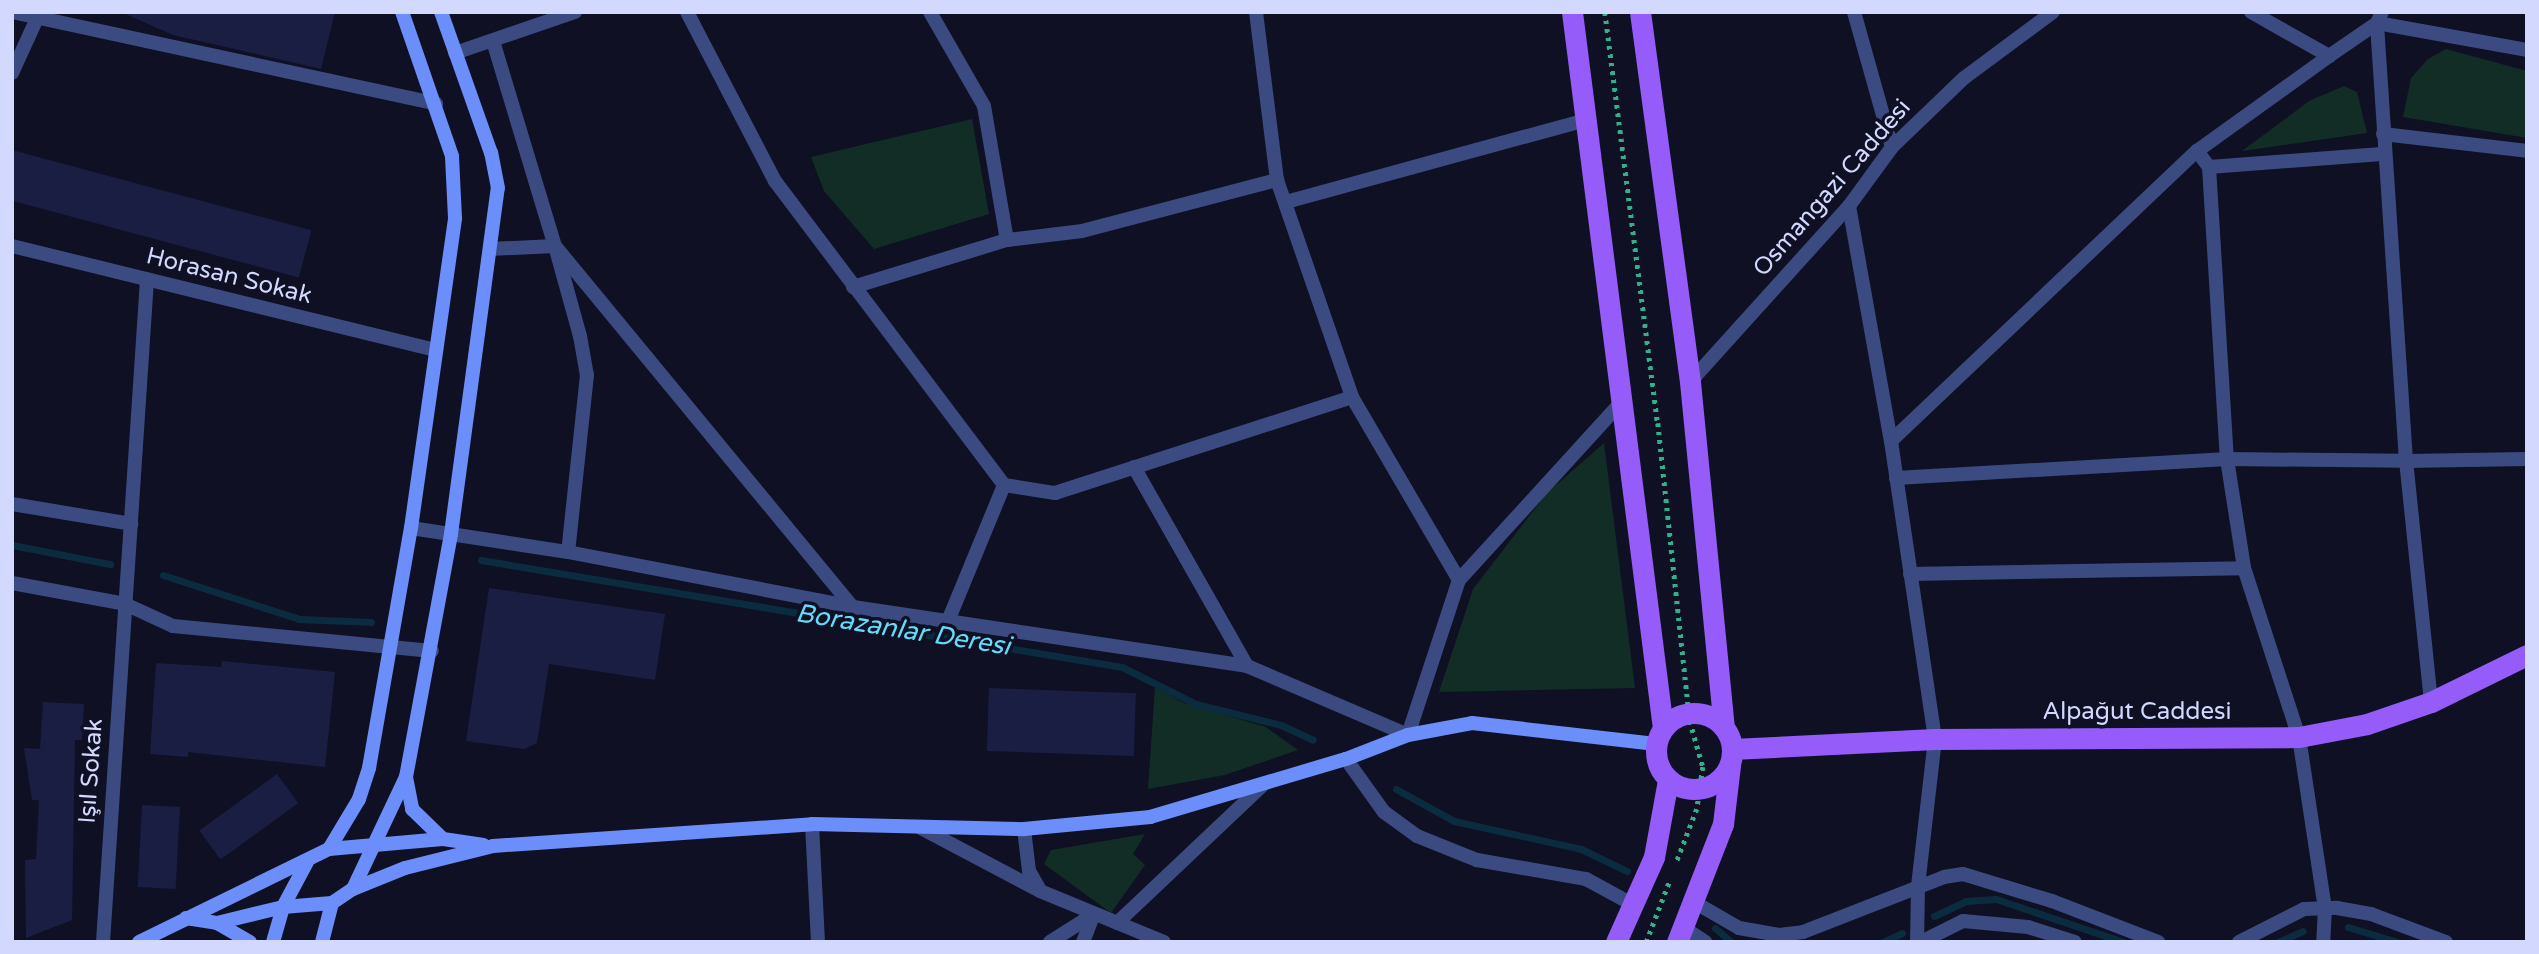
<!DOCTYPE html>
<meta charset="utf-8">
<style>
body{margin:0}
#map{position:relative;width:2539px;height:954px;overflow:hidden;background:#0f1023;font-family:"Varela Round",sans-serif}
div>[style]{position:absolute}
.green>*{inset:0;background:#122d25}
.stream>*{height:7px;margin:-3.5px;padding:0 3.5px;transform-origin:3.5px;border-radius:3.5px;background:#0b2c3f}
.building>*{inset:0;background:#1b1e43;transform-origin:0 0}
.path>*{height:4.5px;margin-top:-2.25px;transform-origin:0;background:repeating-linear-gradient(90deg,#32b188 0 3.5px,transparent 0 8.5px)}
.service>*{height:14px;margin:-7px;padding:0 7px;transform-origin:7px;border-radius:7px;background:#3b4b81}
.minor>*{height:14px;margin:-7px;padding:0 7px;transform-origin:7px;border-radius:7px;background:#3b4b81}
.secondary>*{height:14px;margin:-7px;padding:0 7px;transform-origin:7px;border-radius:7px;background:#6c8efb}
.primary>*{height:21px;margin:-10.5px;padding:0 10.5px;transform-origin:10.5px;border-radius:10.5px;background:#955cfa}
.primary>.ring{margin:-10.5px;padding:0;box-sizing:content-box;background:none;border:21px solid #955cfa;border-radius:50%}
span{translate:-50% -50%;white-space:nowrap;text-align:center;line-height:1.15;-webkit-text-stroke:7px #0f1023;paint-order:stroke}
.street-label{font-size:24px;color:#d2d8fe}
.water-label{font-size:26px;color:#63dcfb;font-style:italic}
.frame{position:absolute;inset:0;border:14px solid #d2d8fe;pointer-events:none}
</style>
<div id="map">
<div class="green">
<i style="clip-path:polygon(2446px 49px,2527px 71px,2527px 138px,2403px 117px,2411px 78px,2428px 59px)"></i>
<i style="clip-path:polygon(2344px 86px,2357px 92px,2367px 133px,2242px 151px,2309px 101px)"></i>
<i style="clip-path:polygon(972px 119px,989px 214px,874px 249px,824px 191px,811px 157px)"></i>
<i style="clip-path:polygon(1604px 443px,1635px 688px,1439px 692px,1473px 589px,1547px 493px)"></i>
<i style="clip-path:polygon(1155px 687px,1184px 703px,1266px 727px,1298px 750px,1225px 775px,1148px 789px)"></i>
<i style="clip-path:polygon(1145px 834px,1133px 854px,1145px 865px,1111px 913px,1044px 864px,1051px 850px)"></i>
</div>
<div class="stream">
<i style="left:12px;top:545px;width:100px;rotate:11deg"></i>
<i style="left:481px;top:560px;width:650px;rotate:9.48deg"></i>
<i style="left:1122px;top:667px;width:83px;rotate:26.6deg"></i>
<i style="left:1196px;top:704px;width:88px;rotate:13.9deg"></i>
<i style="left:1281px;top:725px;width:35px;rotate:25deg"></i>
<i style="left:163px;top:575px;width:143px;rotate:17.9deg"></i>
<i style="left:299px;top:619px;width:72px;rotate:2.4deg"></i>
<i style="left:1396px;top:789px;width:66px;rotate:28.9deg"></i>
<i style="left:1454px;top:821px;width:130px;rotate:12.4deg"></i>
<i style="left:1581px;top:849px;width:51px;rotate:25.6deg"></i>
<i style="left:1934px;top:916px;width:35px;rotate:-25deg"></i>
<i style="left:1966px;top:901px;width:30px;rotate:-4deg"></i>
<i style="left:1996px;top:899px;width:135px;rotate:18.6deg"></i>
<i style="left:2348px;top:927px;width:51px;rotate:17deg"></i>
<i style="left:1715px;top:928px;width:21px;rotate:41deg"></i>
<i style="left:1883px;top:942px;width:21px;rotate:-25deg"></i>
<i style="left:2278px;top:942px;width:27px;rotate:-24deg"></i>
</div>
<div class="building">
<i style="clip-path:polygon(121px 12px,335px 12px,321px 69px,173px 35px)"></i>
<i style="left:12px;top:150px;width:310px;height:49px;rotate:15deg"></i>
<i style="clip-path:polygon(489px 588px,665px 614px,655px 680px,549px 664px,537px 743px,524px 749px,466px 741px)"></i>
<i style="clip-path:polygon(222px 661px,335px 672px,325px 767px,188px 752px,188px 757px,150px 754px,156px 663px,221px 667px)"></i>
<i style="left:989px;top:688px;width:147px;height:63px;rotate:2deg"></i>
<i style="clip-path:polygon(43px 702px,84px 704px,82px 740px,75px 740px,72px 920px,26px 938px,25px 860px,36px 859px,39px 800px,32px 800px,24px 748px,40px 749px)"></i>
<i style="left:277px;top:774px;width:36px;height:96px;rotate:54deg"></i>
<i style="left:142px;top:805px;width:38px;height:82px;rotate:3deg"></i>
</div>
<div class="path">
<i style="left:1605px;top:12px;width:414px;rotate:82.7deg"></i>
<i style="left:1658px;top:423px;width:300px;rotate:83.9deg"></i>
<i style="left:1690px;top:721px;width:48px;rotate:74.2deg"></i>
<i style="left:1703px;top:767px;width:42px;rotate:98.1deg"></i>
<i style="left:1697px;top:809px;width:56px;rotate:111deg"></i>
<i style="left:1646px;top:942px;width:67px;rotate:-69.1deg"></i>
</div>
<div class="service">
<i style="left:2406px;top:461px;width:121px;rotate:-0.9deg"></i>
</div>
<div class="minor">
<i style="left:12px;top:12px;width:434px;rotate:12.2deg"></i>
<i style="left:687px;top:12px;width:191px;rotate:62.5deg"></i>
<i style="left:775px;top:181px;width:381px;rotate:53deg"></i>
<i style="left:1004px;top:485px;width:52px;rotate:8.9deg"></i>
<i style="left:1055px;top:493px;width:312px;rotate:-17.9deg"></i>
<i style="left:930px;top:12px;width:108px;rotate:60.1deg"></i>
<i style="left:984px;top:106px;width:136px;rotate:80.3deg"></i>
<i style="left:1256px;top:12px;width:169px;rotate:82.9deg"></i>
<i style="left:1277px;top:180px;width:230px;rotate:70.9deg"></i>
<i style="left:1352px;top:397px;width:212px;rotate:59.7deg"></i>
<i style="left:1854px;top:12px;width:140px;rotate:74.3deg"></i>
<i style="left:2251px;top:12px;width:90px;rotate:29.4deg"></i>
<i style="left:2329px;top:56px;width:58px;rotate:-34.5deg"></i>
<i style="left:2377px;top:23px;width:12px;rotate:-66deg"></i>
<i style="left:493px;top:41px;width:214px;rotate:73.2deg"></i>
<i style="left:555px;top:246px;width:468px;rotate:50.5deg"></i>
<i style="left:455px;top:53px;width:127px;rotate:-18.9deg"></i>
<i style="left:12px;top:73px;width:65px;rotate:-65.4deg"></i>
<i style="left:2383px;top:134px;width:145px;rotate:6.7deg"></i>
<i style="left:2197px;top:151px;width:20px;rotate:53deg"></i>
<i style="left:2209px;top:167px;width:293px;rotate:86.5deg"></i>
<i style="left:2227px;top:459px;width:110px;rotate:81.1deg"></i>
<i style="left:2244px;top:568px;width:178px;rotate:72deg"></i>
<i style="left:2299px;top:737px;width:173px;rotate:81.4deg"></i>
<i style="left:2325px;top:908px;width:34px;rotate:93deg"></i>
<i style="left:2209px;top:167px;width:173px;rotate:-4.3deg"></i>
<i style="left:1286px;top:202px;width:311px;rotate:-15.3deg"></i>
<i style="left:1849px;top:206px;width:239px;rotate:79.9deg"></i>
<i style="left:1891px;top:441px;width:301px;rotate:81.6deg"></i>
<i style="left:1935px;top:739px;width:149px;rotate:96.6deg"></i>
<i style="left:1918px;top:887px;width:55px;rotate:91deg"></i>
<i style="left:12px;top:246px;width:436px;rotate:13.8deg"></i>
<i style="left:490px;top:249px;width:65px;rotate:-2.6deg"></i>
<i style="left:555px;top:246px;width:93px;rotate:74.5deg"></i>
<i style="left:580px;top:336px;width:40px;rotate:80deg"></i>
<i style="left:587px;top:375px;width:178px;rotate:96.1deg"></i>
<i style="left:853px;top:287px;width:161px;rotate:-17deg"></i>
<i style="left:1007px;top:240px;width:76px;rotate:-6.8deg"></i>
<i style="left:1082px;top:231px;width:202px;rotate:-14.7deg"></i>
<i style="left:1690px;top:382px;width:237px;rotate:-47.9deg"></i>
<i style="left:1849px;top:206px;width:73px;rotate:-53.9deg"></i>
<i style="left:1892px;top:147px;width:100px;rotate:-43.8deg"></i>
<i style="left:1964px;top:78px;width:111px;rotate:-36.6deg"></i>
<i style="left:1891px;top:441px;width:422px;rotate:-43.5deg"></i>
<i style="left:2197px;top:151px;width:163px;rotate:-35.7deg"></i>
<i style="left:1134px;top:467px;width:229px;rotate:60.4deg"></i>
<i style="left:1896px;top:478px;width:332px;rotate:-3.3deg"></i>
<i style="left:2227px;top:459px;width:179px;rotate:0.6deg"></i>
<i style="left:12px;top:504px;width:121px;rotate:9.5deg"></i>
<i style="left:411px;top:528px;width:159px;rotate:8.7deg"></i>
<i style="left:568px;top:552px;width:290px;rotate:10.9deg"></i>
<i style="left:853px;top:607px;width:398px;rotate:8.5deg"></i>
<i style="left:1247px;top:666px;width:175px;rotate:23.2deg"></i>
<i style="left:1408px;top:735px;width:163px;rotate:-71.8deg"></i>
<i style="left:1459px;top:580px;width:245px;rotate:-47.6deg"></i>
<i style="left:1910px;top:574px;width:334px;rotate:-1deg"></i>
<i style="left:12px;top:583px;width:115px;rotate:10.5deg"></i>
<i style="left:125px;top:604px;width:53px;rotate:24.6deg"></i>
<i style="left:173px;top:626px;width:260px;rotate:5.5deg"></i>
<i style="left:948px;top:621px;width:147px;rotate:-67.6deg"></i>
<i style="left:2431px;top:702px;width:242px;rotate:-95.9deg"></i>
<i style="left:2406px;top:461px;width:439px;rotate:-93.8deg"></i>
<i style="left:2377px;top:23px;width:152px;rotate:10.2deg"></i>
<i style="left:1346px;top:759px;width:65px;rotate:54.4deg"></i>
<i style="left:1384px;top:812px;width:41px;rotate:36deg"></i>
<i style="left:1417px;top:836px;width:65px;rotate:21.8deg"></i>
<i style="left:1477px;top:860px;width:111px;rotate:9.9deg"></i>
<i style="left:1586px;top:879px;width:52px;rotate:28.5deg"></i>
<i style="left:812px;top:824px;width:118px;rotate:87.1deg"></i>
<i style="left:921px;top:828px;width:135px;rotate:27.9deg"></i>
<i style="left:1040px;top:891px;width:134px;rotate:22.4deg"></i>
<i style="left:1024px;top:829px;width:42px;rotate:83.2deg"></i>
<i style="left:1029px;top:871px;width:22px;rotate:60deg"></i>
<i style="left:1694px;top:902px;width:52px;rotate:30deg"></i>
<i style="left:1739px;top:928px;width:41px;rotate:9.9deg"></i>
<i style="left:1779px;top:935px;width:24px;rotate:-7deg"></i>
<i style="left:1803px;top:932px;width:151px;rotate:-21.3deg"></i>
<i style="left:1944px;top:877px;width:19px;rotate:-9deg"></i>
<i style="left:1963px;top:874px;width:93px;rotate:16.9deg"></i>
<i style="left:2052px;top:901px;width:114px;rotate:21.1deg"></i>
<i style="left:1117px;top:923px;width:199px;rotate:-43.4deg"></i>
<i style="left:1683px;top:927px;width:27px;rotate:34deg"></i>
<i style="left:103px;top:942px;width:664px;rotate:-86.2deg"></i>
<i style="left:1050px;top:942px;width:52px;rotate:-32.5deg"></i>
<i style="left:1083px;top:942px;width:30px;rotate:-69deg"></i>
<i style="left:1921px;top:942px;width:47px;rotate:-26.6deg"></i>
<i style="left:1963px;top:921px;width:65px;rotate:5.3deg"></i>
<i style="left:2028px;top:927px;width:49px;rotate:17.7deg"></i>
<i style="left:2239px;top:942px;width:73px;rotate:-26.9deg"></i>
<i style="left:2304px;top:909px;width:33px;rotate:-2deg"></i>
<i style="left:2337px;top:908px;width:35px;rotate:10deg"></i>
<i style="left:2371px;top:914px;width:80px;rotate:20.5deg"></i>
</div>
<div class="secondary">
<i style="left:406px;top:777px;width:33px;rotate:79deg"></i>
<i style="left:412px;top:809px;width:43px;rotate:44.1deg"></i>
<i style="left:329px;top:849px;width:58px;rotate:-59deg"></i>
<i style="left:359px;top:799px;width:33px;rotate:-72deg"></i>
<i style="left:369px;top:768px;width:244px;rotate:-80.1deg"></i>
<i style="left:411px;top:528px;width:313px;rotate:-81.9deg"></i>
<i style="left:455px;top:218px;width:62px;rotate:-92.8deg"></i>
<i style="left:452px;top:156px;width:152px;rotate:-109.1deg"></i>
<i style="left:353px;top:889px;width:124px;rotate:-64.7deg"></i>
<i style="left:406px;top:777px;width:247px;rotate:-79.5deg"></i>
<i style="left:451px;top:534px;width:349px;rotate:-82.3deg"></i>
<i style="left:498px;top:188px;width:36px;rotate:-101deg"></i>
<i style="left:491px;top:153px;width:150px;rotate:-109.5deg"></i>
<i style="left:186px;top:918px;width:31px;rotate:9deg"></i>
<i style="left:217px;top:923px;width:38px;rotate:30deg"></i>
<i style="left:217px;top:923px;width:68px;rotate:-13.6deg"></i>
<i style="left:283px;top:907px;width:49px;rotate:-4.7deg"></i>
<i style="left:332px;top:903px;width:25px;rotate:-34deg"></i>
<i style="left:353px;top:889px;width:56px;rotate:-22deg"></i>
<i style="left:405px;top:868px;width:91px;rotate:-14deg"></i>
<i style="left:493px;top:846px;width:320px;rotate:-3.9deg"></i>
<i style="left:812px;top:824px;width:212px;rotate:1.4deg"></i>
<i style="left:1024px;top:829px;width:127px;rotate:-5.4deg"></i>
<i style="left:1150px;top:817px;width:204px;rotate:-16.5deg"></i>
<i style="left:1346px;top:759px;width:66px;rotate:-21.2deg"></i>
<i style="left:1408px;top:735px;width:65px;rotate:-10.6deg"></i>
<i style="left:1472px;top:723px;width:185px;rotate:6.5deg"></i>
<i style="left:139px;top:942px;width:212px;rotate:-26.1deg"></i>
<i style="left:329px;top:849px;width:114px;rotate:-5deg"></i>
<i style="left:443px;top:839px;width:41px;rotate:8.3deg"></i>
<i style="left:273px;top:942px;width:36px;rotate:-74deg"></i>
<i style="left:283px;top:907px;width:51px;rotate:-61.9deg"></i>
<i style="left:322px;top:942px;width:40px;rotate:-75.6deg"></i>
</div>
<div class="primary">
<i style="left:1572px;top:12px;width:722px;rotate:82.76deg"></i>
<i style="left:1640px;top:12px;width:373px;rotate:82.3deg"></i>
<i style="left:1690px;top:382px;width:347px;rotate:84.4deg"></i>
<i class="ring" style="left:1656px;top:713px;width:55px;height:55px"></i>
<i style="left:1732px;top:749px;width:203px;rotate:-2.8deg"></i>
<i style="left:1935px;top:739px;width:364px;rotate:-0.3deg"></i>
<i style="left:2299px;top:737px;width:69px;rotate:-10.8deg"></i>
<i style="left:2367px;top:724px;width:68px;rotate:-19deg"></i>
<i style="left:2431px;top:702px;width:107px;rotate:-26.1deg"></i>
<i style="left:1616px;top:942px;width:93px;rotate:-65.9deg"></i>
<i style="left:1654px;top:857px;width:78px;rotate:-79.7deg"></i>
<i style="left:1677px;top:942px;width:127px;rotate:-68.7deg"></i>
<i style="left:1723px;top:824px;width:59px;rotate:-83.2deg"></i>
</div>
<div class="street-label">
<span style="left:1832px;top:188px;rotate:-49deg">Osmangazi Caddesi</span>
<span style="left:229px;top:276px;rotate:14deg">Horasan Sokak</span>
<span style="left:2137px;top:712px">Alpağut Caddesi</span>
<span style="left:91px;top:771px;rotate:-86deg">Işıl Sokak</span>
</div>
<div class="water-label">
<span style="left:903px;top:630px;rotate:9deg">Borazanlar Deresi</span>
</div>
<div class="frame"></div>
</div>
